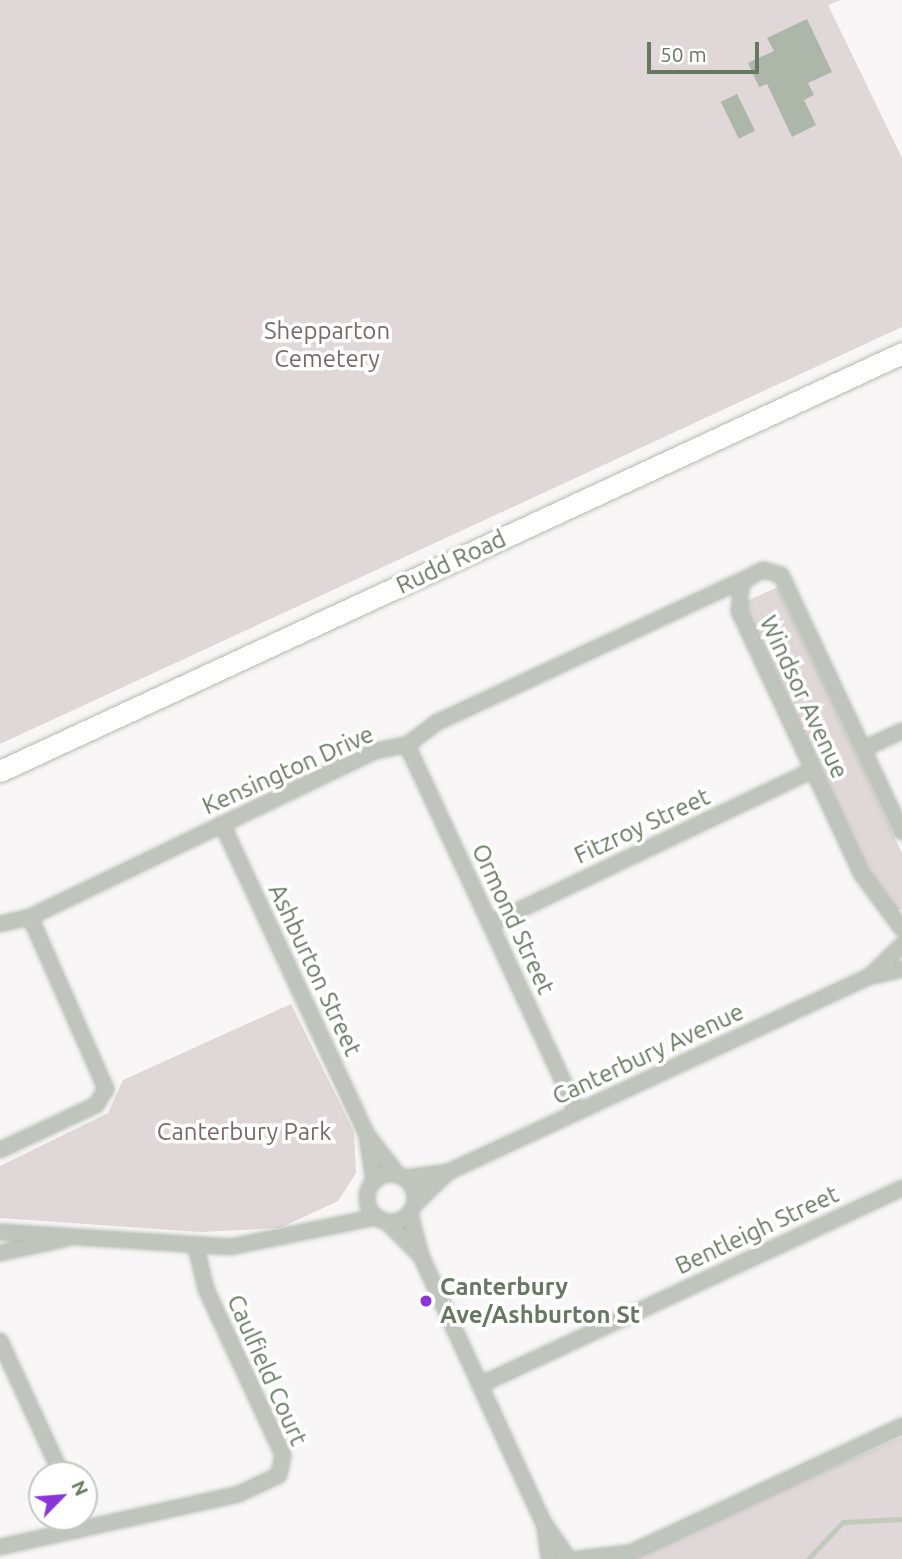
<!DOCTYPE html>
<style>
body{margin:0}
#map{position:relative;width:902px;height:1559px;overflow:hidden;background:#f8f6f7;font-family:Ubuntu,sans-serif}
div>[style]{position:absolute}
.green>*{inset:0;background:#dfd7d8}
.stream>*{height:4.5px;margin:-2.25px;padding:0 2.25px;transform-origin:2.25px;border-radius:2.25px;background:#c2cabc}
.building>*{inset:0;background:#acb6a9;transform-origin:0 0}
.roads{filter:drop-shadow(0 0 2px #b4bcb2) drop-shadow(0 0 2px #b4bcb2)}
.street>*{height:14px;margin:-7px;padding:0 7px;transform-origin:7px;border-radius:7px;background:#bfc5bd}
.street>.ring{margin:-7px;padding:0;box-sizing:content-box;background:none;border:14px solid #bfc5bd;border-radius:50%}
.secondary>*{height:21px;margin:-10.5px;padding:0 10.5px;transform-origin:10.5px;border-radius:10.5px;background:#fff}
.dots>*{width:19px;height:19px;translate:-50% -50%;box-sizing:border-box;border:4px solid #fff;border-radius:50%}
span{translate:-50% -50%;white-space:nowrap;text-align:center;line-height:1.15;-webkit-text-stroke:7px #fff;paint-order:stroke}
.park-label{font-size:24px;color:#7c6967}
.street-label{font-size:24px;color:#667960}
.poi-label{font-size:24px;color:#667960;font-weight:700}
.left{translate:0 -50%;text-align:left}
.north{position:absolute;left:28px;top:1461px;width:70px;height:70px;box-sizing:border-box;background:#fff;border:2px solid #c2c9bf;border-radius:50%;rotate:65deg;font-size:19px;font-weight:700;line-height:28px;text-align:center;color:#667960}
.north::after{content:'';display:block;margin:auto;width:24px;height:32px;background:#8b35d8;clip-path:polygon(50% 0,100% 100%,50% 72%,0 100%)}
.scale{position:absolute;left:647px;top:42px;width:112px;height:32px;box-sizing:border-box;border:4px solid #667960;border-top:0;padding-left:9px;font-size:21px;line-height:24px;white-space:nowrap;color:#667960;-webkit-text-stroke:5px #fff;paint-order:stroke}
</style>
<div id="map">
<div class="green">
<i style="clip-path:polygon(0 0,841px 0,828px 5px,902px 158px,902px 327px,0 744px)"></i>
<i style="clip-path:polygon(778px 587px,902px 853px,902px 909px,897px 911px,873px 884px,742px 603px)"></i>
<i style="clip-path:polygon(291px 1004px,354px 1132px,356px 1173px,338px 1201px,280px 1228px,201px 1232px,0 1218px,0 1166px,108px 1113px,123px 1080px)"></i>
<i style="clip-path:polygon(902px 1437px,902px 1559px,629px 1559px,679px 1535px)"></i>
</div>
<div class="stream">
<i style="left:808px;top:1559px;width:51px;rotate:-46.6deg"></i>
<i style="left:843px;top:1522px;width:59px;rotate:-2.9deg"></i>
</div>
<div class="building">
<i style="clip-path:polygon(807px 19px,832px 72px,808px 83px,814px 95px,804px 100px,816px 125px,792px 137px,767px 84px,759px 87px,748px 63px,774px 51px,767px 38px)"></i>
<i style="left:737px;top:94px;width:41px;height:18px;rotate:64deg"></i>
</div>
<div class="roads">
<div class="street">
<i style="left:407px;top:745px;width:404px;rotate:65.1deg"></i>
<i style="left:863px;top:749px;width:43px;rotate:-24.8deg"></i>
<i style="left:222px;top:824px;width:343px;rotate:65deg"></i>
<i style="left:367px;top:1135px;width:51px;rotate:52.2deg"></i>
<i style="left:902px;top:832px;width:284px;rotate:-115.2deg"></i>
<i style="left:781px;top:575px;width:19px;rotate:-164deg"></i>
<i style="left:763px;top:570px;width:16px;rotate:153deg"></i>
<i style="left:749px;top:577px;width:11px;rotate:135deg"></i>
<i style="left:741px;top:585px;width:26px;rotate:94deg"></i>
<i style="left:739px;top:611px;width:289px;rotate:65deg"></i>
<i style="left:861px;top:873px;width:69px;rotate:53.8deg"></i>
<i style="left:0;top:924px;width:31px;rotate:-13deg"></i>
<i style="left:30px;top:917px;width:383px;rotate:-25.7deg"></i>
<i style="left:375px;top:751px;width:33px;rotate:-11deg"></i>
<i style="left:407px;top:745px;width:36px;rotate:-37deg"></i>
<i style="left:436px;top:723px;width:345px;rotate:-25deg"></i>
<i style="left:490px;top:924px;width:358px;rotate:-25.5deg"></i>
<i style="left:872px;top:974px;width:42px;rotate:-44deg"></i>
<i style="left:367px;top:1137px;width:45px;rotate:81deg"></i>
<i style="left:0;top:1150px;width:106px;rotate:-25.1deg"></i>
<i style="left:96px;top:1105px;width:19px;rotate:-58deg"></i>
<i style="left:106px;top:1089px;width:188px;rotate:-113.8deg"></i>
<i class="ring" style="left:367px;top:1174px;width:34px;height:34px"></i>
<i style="left:405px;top:1178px;width:43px;rotate:-7.9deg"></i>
<i style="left:415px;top:1204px;width:46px;rotate:-44.1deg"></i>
<i style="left:448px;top:1172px;width:463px;rotate:-24.9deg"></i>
<i style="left:868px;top:977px;width:35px;rotate:-13deg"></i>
<i style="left:410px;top:1214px;width:43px;rotate:75.3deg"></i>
<i style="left:421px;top:1256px;width:142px;rotate:65.4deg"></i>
<i style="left:480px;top:1385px;width:151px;rotate:65.3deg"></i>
<i style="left:543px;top:1522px;width:44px;rotate:55.2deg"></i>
<i style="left:388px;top:1223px;width:45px;rotate:45deg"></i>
<i style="left:0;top:1232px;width:230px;rotate:3.7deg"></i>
<i style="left:230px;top:1247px;width:149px;rotate:-11.6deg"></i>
<i style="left:0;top:1253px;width:66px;rotate:-12.3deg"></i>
<i style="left:0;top:1341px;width:148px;rotate:65.2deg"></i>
<i style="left:480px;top:1385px;width:466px;rotate:-25deg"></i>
<i style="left:545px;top:1529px;width:30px;rotate:82deg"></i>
<i style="left:0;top:1547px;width:245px;rotate:-12.5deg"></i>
<i style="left:239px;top:1494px;width:44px;rotate:-25.4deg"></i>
<i style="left:279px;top:1475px;width:20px;rotate:-79deg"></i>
<i style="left:283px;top:1455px;width:183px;rotate:-114.9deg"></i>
<i style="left:206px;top:1289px;width:43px;rotate:-103.4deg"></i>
<i style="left:577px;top:1559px;width:50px;rotate:-6.8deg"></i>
<i style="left:617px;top:1559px;width:315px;rotate:-25deg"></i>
</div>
<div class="secondary">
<i style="left:0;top:771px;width:994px;rotate:-24.86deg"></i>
</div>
</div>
<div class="dots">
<i style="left:426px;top:1301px;background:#8b35d8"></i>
</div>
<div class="park-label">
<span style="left:327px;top:345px">Shepparton<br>Cemetery</span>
<span style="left:244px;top:1132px">Canterbury Park</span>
</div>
<div class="street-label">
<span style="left:451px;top:562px;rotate:-25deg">Rudd Road</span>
<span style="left:804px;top:697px;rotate:65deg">Windsor Avenue</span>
<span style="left:288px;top:770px;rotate:-24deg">Kensington Drive</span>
<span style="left:642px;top:826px;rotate:-25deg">Fitzroy Street</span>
<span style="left:513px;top:919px;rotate:65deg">Ormond Street</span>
<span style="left:315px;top:970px;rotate:65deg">Ashburton Street</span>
<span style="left:648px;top:1054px;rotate:-25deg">Canterbury Avenue</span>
<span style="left:757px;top:1230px;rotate:-25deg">Bentleigh Street</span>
<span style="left:267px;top:1370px;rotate:66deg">Caulfield Court</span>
</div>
<div class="poi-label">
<span class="left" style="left:440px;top:1301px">Canterbury<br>Ave/Ashburton St</span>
</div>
<div class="north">N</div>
<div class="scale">50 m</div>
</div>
